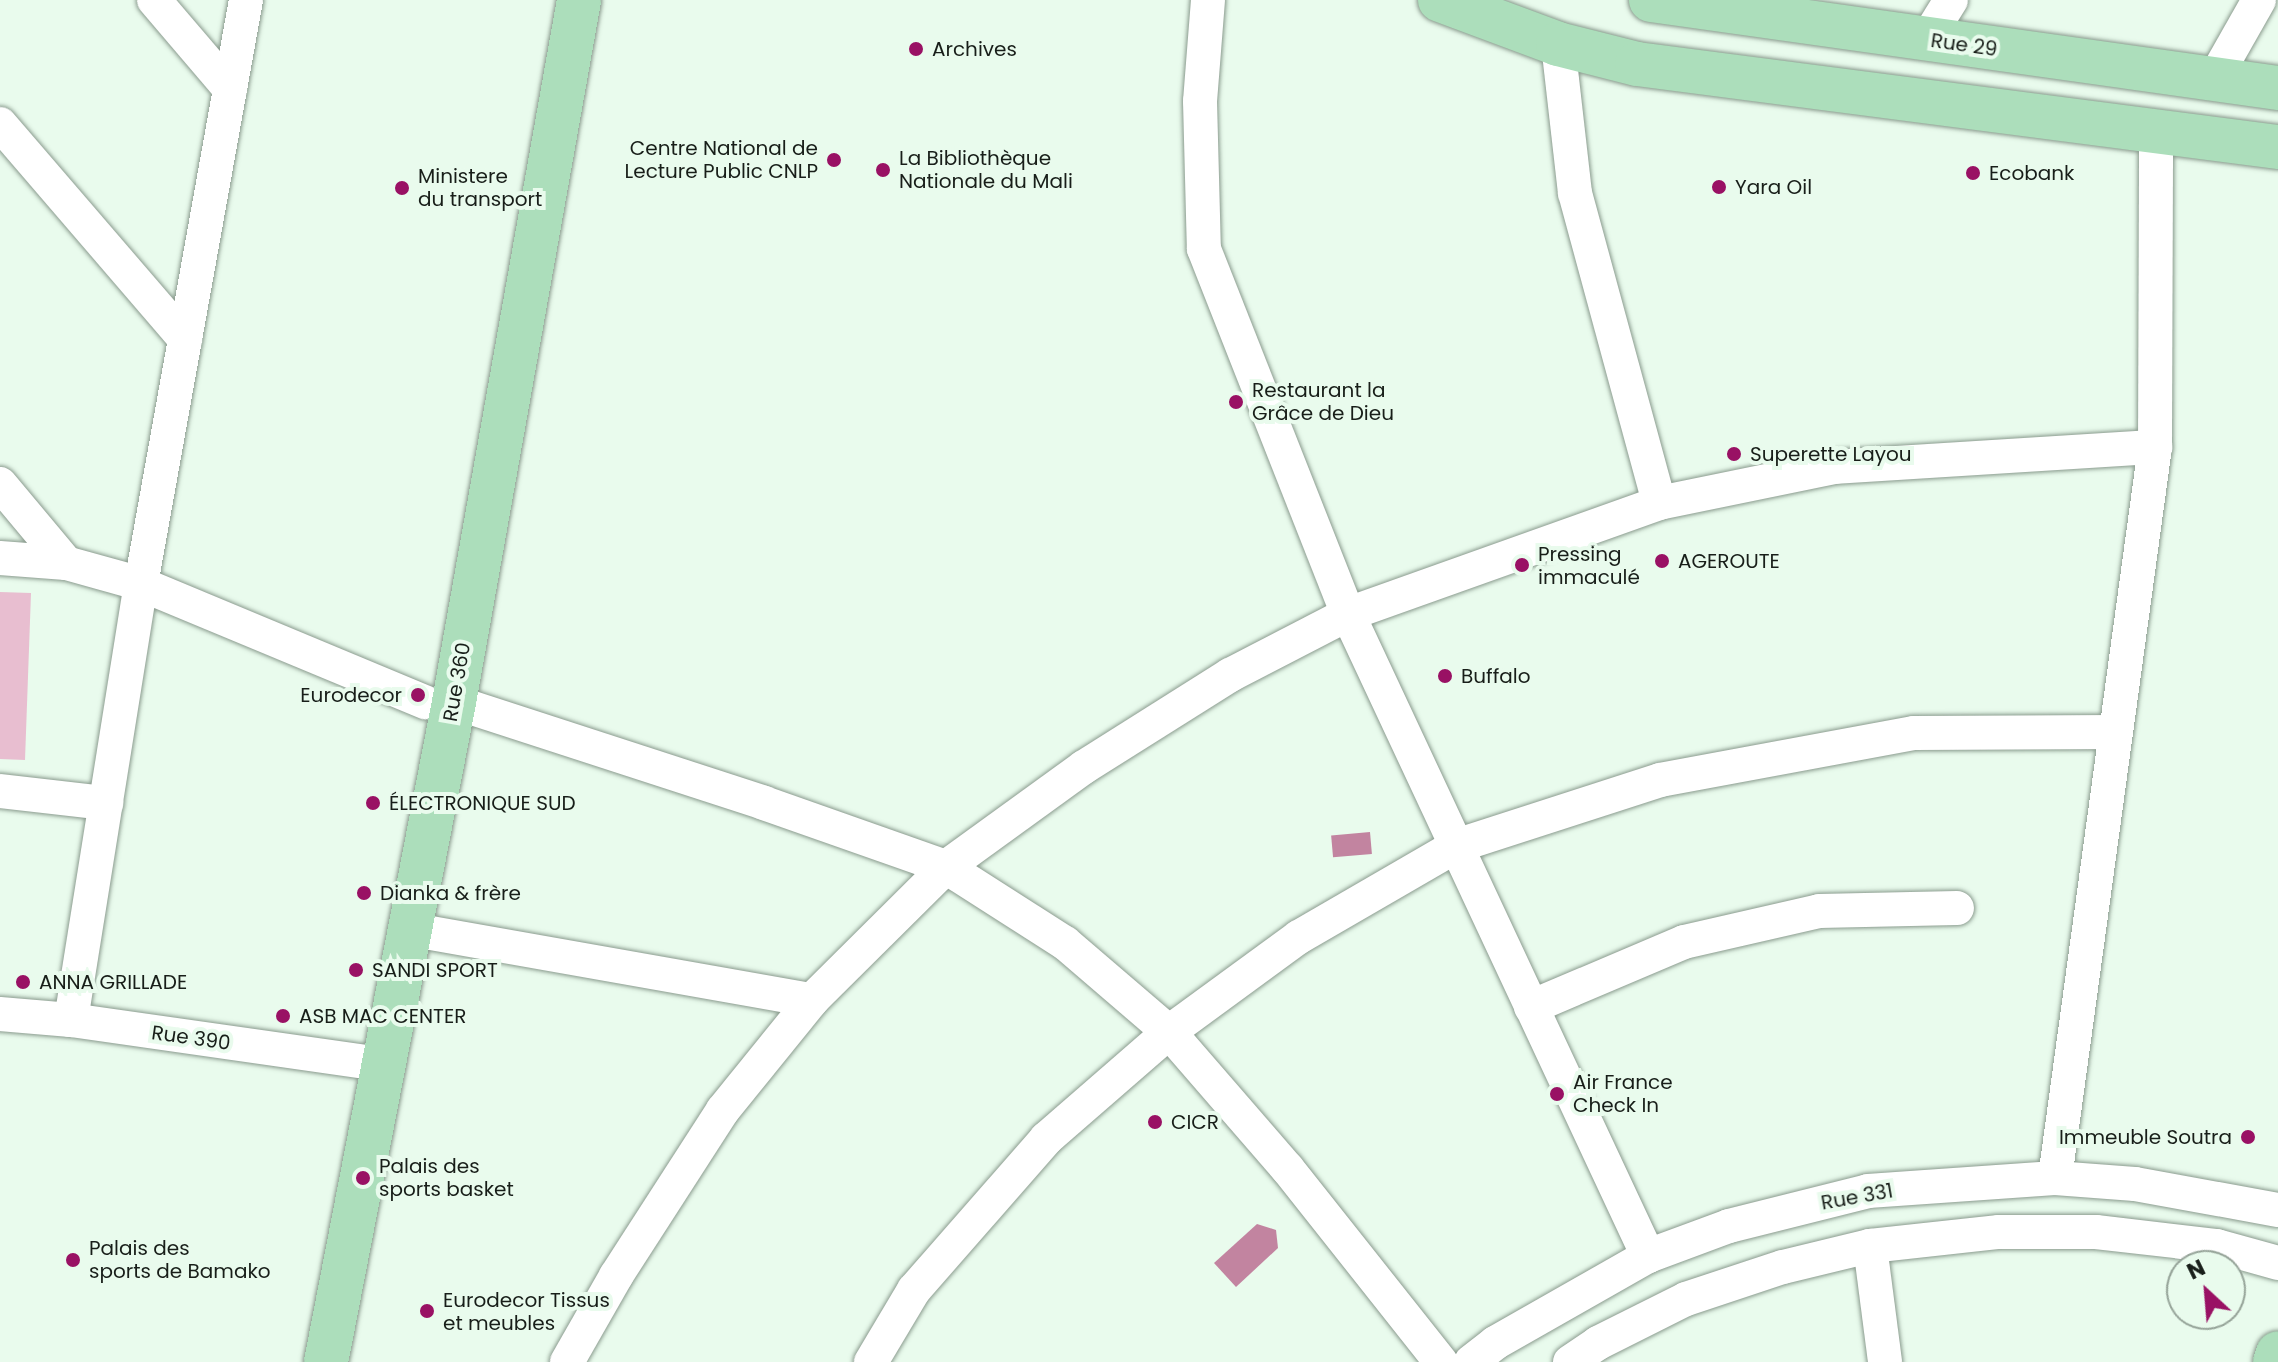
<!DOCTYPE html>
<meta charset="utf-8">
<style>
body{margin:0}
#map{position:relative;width:2278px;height:1362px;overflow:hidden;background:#e9fbed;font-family:Poppins,sans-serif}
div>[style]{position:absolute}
.green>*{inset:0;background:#e8bed0}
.water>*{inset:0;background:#c284a0;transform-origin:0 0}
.roads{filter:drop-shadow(0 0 2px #8a9b8e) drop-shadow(0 0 2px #8a9b8e)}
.minor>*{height:34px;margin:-17px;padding:0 17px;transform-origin:17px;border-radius:17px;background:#fff}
.major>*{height:44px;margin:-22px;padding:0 22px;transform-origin:22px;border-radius:22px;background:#acdebb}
.dots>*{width:22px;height:22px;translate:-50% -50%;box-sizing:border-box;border:4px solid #e9fbed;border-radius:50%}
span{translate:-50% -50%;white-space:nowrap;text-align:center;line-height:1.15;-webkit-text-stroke:8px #e9fbed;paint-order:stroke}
.street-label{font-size:20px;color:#181e19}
.poi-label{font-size:20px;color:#181e19}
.left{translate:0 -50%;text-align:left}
.right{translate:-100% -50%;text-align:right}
.north{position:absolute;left:2166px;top:1250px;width:80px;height:80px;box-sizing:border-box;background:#e9fbed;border:2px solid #95a398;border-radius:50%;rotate:334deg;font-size:22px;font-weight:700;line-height:32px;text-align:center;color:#181e19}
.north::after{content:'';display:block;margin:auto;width:28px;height:36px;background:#991164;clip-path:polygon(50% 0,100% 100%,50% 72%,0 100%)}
</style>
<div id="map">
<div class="green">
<i style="clip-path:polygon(0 592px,31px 593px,25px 760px,0 759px)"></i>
</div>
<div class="water">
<i style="left:1370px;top:832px;width:22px;height:39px;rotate:85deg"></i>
<i style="clip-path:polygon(1257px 1224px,1276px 1230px,1278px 1248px,1236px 1287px,1214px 1263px)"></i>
</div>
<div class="roads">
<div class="minor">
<i style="left:154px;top:0;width:117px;rotate:49.5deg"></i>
<i style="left:1208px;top:0;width:101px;rotate:94.5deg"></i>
<i style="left:1200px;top:101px;width:148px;rotate:88.5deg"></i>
<i style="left:1204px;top:249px;width:392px;rotate:68.5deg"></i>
<i style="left:1348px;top:614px;width:709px;rotate:64.95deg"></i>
<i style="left:1926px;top:40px;width:47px;rotate:-58deg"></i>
<i style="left:1558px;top:44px;width:150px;rotate:83.5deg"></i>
<i style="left:1575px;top:193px;width:321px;rotate:74.8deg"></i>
<i style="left:2213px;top:81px;width:93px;rotate:-60.4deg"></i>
<i style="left:0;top:124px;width:284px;rotate:49.3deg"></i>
<i style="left:0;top:484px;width:103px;rotate:50.1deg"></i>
<i style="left:0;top:558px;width:66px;rotate:4.3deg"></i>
<i style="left:66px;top:563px;width:78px;rotate:15.6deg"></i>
<i style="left:141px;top:584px;width:308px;rotate:22.6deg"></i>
<i style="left:454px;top:702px;width:326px;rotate:18deg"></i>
<i style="left:764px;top:803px;width:193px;rotate:19.4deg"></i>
<i style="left:946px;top:867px;width:141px;rotate:32.6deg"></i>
<i style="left:1065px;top:943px;width:137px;rotate:40.6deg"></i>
<i style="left:1169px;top:1032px;width:180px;rotate:49.1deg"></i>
<i style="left:1287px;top:1168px;width:248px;rotate:51.6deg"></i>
<i style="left:0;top:791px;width:107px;rotate:6.5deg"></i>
<i style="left:408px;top:929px;width:410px;rotate:10deg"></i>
<i style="left:1531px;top:1007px;width:166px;rotate:-23deg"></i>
<i style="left:1684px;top:942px;width:139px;rotate:-12.9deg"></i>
<i style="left:1819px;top:911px;width:138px;rotate:-1.2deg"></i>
<i style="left:0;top:1014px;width:71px;rotate:4.8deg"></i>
<i style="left:71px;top:1020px;width:313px;rotate:8.1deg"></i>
<i style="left:71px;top:1020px;width:442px;rotate:-80.9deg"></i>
<i style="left:141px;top:584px;width:593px;rotate:-79.81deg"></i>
<i style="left:2055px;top:1178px;width:738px;rotate:-82.21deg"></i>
<i style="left:2155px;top:447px;width:314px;rotate:-89.8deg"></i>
<i style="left:1870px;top:1246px;width:117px;rotate:82.6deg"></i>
<i style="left:567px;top:1362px;width:99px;rotate:-60.3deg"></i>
<i style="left:616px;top:1276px;width:197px;rotate:-57.2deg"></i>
<i style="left:723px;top:1110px;width:141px;rotate:-51deg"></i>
<i style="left:812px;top:1000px;width:189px;rotate:-44.8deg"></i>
<i style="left:946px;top:867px;width:170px;rotate:-35.9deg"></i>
<i style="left:1084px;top:767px;width:173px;rotate:-32.2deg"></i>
<i style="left:1230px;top:675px;width:133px;rotate:-27.3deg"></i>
<i style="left:1348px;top:614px;width:330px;rotate:-19.6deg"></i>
<i style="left:1659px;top:503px;width:179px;rotate:-11.6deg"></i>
<i style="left:1834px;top:467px;width:322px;rotate:-3.6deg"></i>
<i style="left:871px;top:1362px;width:84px;rotate:-59.2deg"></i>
<i style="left:914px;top:1290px;width:201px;rotate:-48.8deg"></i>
<i style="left:1046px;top:1139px;width:163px;rotate:-41deg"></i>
<i style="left:1169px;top:1032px;width:161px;rotate:-36.2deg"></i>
<i style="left:1299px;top:937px;width:181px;rotate:-30.1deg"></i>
<i style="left:1456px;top:846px;width:214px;rotate:-17.9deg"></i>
<i style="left:1660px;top:780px;width:258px;rotate:-10.5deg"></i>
<i style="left:1914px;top:733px;width:202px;rotate:-0.3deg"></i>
<i style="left:1471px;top:1362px;width:31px;rotate:-38deg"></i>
<i style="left:1495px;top:1343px;width:176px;rotate:-29.6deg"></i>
<i style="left:1648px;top:1256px;width:86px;rotate:-20.3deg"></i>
<i style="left:1729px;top:1226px;width:143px;rotate:-14.1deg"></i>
<i style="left:1868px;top:1191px;width:187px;rotate:-4deg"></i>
<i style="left:2055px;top:1178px;width:80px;rotate:4.3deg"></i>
<i style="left:2135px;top:1184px;width:145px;rotate:10.3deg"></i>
<i style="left:1570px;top:1362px;width:34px;rotate:-34deg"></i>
<i style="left:1598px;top:1343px;width:98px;rotate:-26.6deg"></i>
<i style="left:1686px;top:1299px;width:102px;rotate:-18.3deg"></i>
<i style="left:1783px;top:1267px;width:89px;rotate:-13.6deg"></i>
<i style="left:1870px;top:1246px;width:130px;rotate:-6.2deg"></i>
<i style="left:1999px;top:1232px;width:97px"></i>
<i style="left:2096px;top:1232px;width:122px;rotate:6.6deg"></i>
<i style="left:2217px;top:1246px;width:63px;rotate:15.6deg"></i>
</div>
<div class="major">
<i style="left:1440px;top:0;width:126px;rotate:20.4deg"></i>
<i style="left:1558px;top:44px;width:81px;rotate:14.2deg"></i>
<i style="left:1637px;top:64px;width:646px;rotate:7.38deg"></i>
<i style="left:1651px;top:0;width:633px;rotate:7.99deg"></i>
<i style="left:326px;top:1362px;width:672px;rotate:-79.02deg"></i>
<i style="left:454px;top:702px;width:713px;rotate:-79.9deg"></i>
<i style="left:2275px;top:1362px;width:9px;rotate:-72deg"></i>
</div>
</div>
<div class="dots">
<i style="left:916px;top:49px;background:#991164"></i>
<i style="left:834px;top:160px;background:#991164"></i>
<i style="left:883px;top:170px;background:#991164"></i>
<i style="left:1973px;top:173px;background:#991164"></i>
<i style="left:1719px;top:187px;background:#991164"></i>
<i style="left:402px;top:188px;background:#991164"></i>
<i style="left:1236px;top:402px;background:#991164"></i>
<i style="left:1734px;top:454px;background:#991164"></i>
<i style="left:1662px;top:561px;background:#991164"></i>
<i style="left:1522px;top:565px;background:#991164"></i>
<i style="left:1445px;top:676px;background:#991164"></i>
<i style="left:418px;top:695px;background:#991164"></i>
<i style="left:373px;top:803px;background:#991164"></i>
<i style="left:364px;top:893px;background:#991164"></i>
<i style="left:356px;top:970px;background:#991164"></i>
<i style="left:23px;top:982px;background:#991164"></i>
<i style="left:283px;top:1016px;background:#991164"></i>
<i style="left:1557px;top:1094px;background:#991164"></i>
<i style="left:1155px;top:1122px;background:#991164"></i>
<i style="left:2248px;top:1137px;background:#991164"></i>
<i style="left:363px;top:1178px;background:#991164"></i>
<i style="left:73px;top:1260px;background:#991164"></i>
<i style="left:427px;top:1311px;background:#991164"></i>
</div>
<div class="street-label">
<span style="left:1964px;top:45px;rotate:8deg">Rue 29</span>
<span style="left:457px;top:682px;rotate:-80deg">Rue 360</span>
<span style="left:191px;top:1038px;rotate:8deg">Rue 390</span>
<span style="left:1857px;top:1197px;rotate:-10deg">Rue 331</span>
</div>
<div class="poi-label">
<span class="left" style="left:932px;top:49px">Archives</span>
<span class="right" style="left:818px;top:160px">Centre National de<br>Lecture Public CNLP</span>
<span class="left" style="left:899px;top:170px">La Bibliothèque<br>Nationale du Mali</span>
<span class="left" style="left:1989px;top:173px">Ecobank</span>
<span class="left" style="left:418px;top:188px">Ministere<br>du transport</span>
<span class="left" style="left:1735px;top:187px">Yara Oil</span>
<span class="left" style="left:1252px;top:402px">Restaurant la<br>Grâce de Dieu</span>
<span class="left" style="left:1750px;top:454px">Superette Layou</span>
<span class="left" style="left:1538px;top:566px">Pressing<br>immaculé</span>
<span class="left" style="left:1678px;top:561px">AGEROUTE</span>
<span class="left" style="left:1461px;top:676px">Buffalo</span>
<span class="right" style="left:402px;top:695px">Eurodecor</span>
<span class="left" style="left:389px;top:803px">ÉLECTRONIQUE SUD</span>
<span class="left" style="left:380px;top:893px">Dianka &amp; frère</span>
<span class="left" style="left:372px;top:970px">SANDI SPORT</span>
<span class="left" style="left:39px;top:982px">ANNA GRILLADE</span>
<span class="left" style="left:299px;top:1016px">ASB MAC CENTER</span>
<span class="left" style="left:1573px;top:1094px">Air France<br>Check In</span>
<span class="left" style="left:1171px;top:1122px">CICR</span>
<span class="right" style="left:2232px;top:1137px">Immeuble Soutra</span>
<span class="left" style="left:379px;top:1178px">Palais des<br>sports basket</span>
<span class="left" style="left:89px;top:1260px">Palais des<br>sports de Bamako</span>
<span class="left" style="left:443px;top:1312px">Eurodecor Tissus<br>et meubles</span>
</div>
<div class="north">N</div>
</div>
